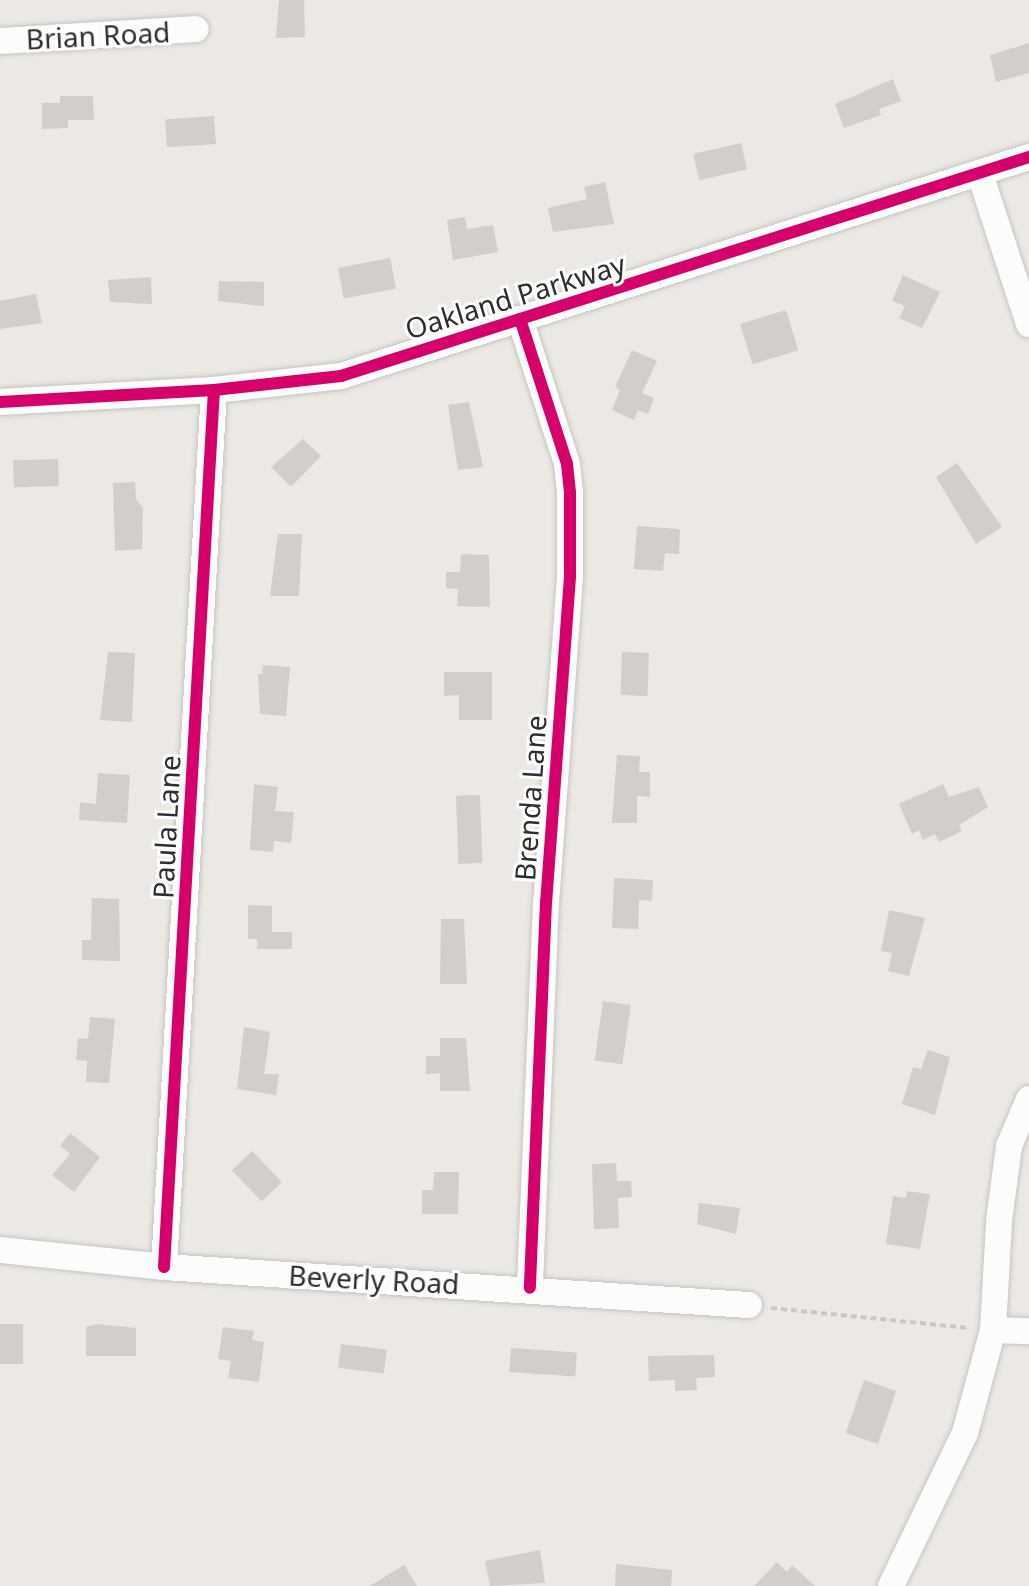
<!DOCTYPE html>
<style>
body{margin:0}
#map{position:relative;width:1029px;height:1586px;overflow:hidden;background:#ece8e4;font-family:"Noto Sans",sans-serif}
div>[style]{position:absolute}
.building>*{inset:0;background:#d1cecb;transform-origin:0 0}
.path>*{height:4px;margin-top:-2px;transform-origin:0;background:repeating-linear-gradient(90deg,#c9c9c8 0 6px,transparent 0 10px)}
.roads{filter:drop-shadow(0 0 2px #c5c4c5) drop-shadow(0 0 2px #c5c4c5)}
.minor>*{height:26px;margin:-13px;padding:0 13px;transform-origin:13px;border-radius:13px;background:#fcfcfb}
.cycleway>*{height:12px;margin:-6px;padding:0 6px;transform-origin:6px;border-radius:6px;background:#d6006c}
span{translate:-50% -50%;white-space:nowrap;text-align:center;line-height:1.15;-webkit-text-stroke:6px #fff;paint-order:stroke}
.street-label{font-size:28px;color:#2e2e2e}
</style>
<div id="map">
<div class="building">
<i style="clip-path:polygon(279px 0,304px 0,305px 37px,276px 38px)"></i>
<i style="clip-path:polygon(1029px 43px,1029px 73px,996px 82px,990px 55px)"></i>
<i style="clip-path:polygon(893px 79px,901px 101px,879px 109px,881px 115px,844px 128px,835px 104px)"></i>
<i style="clip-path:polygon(60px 96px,93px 96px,94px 120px,68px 120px,68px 128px,42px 129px,42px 103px,60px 103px)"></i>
<i style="left:214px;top:116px;width:28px;height:49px;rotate:86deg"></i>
<i style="left:741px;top:143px;width:27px;height:49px;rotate:77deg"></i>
<i style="clip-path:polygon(605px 182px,614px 224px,553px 232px,548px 208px,587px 199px,584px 187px)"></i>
<i style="clip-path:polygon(465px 217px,467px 229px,493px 225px,498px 252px,453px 260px,447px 220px)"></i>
<i style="left:390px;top:258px;width:31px;height:53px;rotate:79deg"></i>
<i style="clip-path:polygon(903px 275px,940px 292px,922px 328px,899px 318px,905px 306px,892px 301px)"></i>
<i style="clip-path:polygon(151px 277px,152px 304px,110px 302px,108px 280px)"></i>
<i style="clip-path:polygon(219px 281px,264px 282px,264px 306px,218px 301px)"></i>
<i style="clip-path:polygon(36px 294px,42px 323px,0 329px,0 301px)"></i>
<i style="left:786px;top:310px;width:42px;height:48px;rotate:73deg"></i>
<i style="clip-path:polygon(632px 350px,657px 361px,642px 393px,654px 398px,648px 414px,638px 410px,634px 420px,612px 410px,620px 390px,615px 387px)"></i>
<i style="clip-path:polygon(469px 402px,483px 467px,458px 470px,448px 405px)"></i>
<i style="clip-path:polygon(303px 439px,321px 456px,291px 487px,271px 467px)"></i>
<i style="left:58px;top:459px;width:27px;height:45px;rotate:88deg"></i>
<i style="clip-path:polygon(957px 463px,1002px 527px,976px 544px,936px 477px)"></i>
<i style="clip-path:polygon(135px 482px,136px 499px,143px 508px,142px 549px,115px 551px,113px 483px)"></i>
<i style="clip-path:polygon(637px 526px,680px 529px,679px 554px,665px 553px,663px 571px,634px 569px)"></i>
<i style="clip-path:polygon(278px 534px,302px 534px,299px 596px,270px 596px)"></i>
<i style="clip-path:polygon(461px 554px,489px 555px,490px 607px,457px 606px,458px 589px,446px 588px,446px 572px,460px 572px)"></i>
<i style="clip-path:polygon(108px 652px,135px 653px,132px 722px,100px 720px)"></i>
<i style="left:622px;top:652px;width:27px;height:43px;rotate:2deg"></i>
<i style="clip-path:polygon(263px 665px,290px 667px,286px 716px,260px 714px,258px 674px,262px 674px)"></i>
<i style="clip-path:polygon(444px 672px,492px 672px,492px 720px,459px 720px,459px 695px,444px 696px)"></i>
<i style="clip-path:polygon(617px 755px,640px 756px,639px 772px,650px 772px,650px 797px,637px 796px,637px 823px,612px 823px)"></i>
<i style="clip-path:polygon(98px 773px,130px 775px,127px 823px,79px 820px,80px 802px,96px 804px)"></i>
<i style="clip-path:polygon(254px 784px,278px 787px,275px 811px,294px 812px,291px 843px,274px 841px,273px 852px,250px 850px)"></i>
<i style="clip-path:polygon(943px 784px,949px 797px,979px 787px,988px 807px,959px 825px,962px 831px,939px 842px,935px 834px,923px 840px,919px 830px,912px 834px,899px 804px)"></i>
<i style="left:480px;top:795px;width:68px;height:24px;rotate:88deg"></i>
<i style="clip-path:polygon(614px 878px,653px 880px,652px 901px,639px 900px,638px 929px,612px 928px)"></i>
<i style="clip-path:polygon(92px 898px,119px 899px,120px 961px,82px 960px,82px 940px,91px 940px)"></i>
<i style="clip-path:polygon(248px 905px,272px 906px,272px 932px,292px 932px,292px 949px,257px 949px,257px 939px,248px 939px)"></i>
<i style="clip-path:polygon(889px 910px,925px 918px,909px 976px,888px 971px,892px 953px,881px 951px)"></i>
<i style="clip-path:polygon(441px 919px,464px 919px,467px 984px,440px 984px)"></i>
<i style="left:603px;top:1001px;width:28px;height:60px;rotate:8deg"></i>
<i style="clip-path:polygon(90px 1017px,115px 1019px,109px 1083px,86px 1082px,87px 1061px,76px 1060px,78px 1038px,88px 1039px)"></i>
<i style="clip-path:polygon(244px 1027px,270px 1032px,264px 1074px,279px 1074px,276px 1095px,237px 1089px)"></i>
<i style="clip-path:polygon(440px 1038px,466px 1038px,470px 1091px,440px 1091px,440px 1073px,426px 1074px,426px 1056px,440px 1056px)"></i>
<i style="clip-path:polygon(928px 1050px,950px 1057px,935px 1115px,902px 1104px,913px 1067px,921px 1069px)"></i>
<i style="clip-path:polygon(70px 1133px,100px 1157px,74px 1192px,52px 1175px,70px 1154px,60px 1146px)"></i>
<i style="left:252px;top:1151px;width:43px;height:28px;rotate:46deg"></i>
<i style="clip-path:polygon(616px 1163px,617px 1181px,631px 1181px,632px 1197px,618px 1198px,619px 1228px,594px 1229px,592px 1164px)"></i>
<i style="clip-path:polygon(434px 1172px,459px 1172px,458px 1214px,422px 1214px,422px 1190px,433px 1190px)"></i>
<i style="clip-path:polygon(907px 1191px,930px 1194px,920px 1249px,886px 1244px,893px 1196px,906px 1198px)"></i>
<i style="clip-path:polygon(699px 1203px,740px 1208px,736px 1234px,697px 1224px)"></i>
<i style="left:0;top:1324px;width:23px;height:40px"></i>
<i style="clip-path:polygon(97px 1324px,136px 1328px,136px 1356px,86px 1356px,86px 1327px)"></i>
<i style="clip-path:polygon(223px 1327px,254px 1331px,252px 1340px,264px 1342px,259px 1382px,228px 1378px,231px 1361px,218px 1359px)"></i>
<i style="left:341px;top:1344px;width:46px;height:24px;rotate:7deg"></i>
<i style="left:511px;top:1348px;width:66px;height:24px;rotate:4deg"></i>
<i style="clip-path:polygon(714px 1355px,715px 1377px,696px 1378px,697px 1390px,675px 1391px,675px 1380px,649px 1381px,648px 1356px)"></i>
<i style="left:864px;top:1380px;width:34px;height:56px;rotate:19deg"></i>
<i style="clip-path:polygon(540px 1550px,545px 1583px,490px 1586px,485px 1561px)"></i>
<i style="clip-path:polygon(777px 1562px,787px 1572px,792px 1565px,815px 1586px,754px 1586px)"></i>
<i style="clip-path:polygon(616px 1564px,672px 1570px,671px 1586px,615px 1586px)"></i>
<i style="clip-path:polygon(404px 1565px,417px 1586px,370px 1586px)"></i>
</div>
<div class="path">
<i style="left:771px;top:1308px;width:199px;rotate:5.8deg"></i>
</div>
<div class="roads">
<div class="minor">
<i style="left:0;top:41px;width:196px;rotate:-3.5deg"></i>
<i style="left:980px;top:174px;width:158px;rotate:71.9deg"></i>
<i style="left:520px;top:319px;width:152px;rotate:72deg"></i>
<i style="left:567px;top:464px;width:28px;rotate:84deg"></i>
<i style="left:570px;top:492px;width:85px;rotate:90deg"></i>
<i style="left:570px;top:577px;width:326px;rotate:94.2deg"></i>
<i style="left:546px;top:902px;width:386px;rotate:92.4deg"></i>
<i style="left:0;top:402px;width:214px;rotate:-3.2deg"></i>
<i style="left:214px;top:390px;width:128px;rotate:-6.3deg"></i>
<i style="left:341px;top:376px;width:722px;rotate:-17.66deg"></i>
<i style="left:0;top:1250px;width:165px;rotate:5.9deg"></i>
<i style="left:164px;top:1267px;width:586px;rotate:3.72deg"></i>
<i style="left:164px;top:1267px;width:878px;rotate:-86.74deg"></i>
<i style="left:993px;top:1330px;width:109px;rotate:-86.8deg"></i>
<i style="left:999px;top:1221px;width:76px;rotate:-82.4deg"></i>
<i style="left:1009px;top:1146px;width:51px;rotate:-66.9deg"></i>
<i style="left:891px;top:1586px;width:170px;rotate:-64.2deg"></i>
<i style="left:965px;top:1433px;width:107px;rotate:-74.8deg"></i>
<i style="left:993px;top:1330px;width:36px;rotate:2deg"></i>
</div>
</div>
<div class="cycleway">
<i style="left:520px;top:319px;width:152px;rotate:72deg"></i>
<i style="left:567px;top:464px;width:28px;rotate:84deg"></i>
<i style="left:570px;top:492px;width:85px;rotate:90deg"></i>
<i style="left:570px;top:577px;width:326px;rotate:94.2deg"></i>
<i style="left:546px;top:902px;width:386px;rotate:92.4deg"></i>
<i style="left:0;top:402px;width:214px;rotate:-3.2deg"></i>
<i style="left:214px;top:390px;width:128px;rotate:-6.3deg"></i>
<i style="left:341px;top:376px;width:722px;rotate:-17.66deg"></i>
<i style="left:164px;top:1267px;width:878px;rotate:-86.74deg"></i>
</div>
<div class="street-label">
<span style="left:98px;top:35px;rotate:-3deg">Brian Road</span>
<span style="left:515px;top:296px;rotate:-17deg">Oakland Parkway</span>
<span style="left:530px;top:798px;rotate:-86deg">Brenda Lane</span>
<span style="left:166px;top:827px;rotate:-87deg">Paula Lane</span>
<span style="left:374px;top:1279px;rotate:3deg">Beverly Road</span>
</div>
</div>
